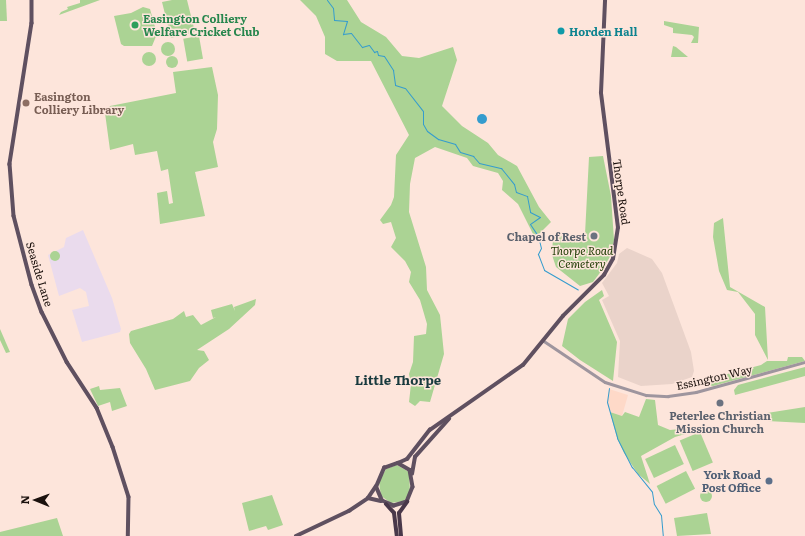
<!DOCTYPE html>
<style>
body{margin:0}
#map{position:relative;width:805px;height:536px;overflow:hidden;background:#fde5db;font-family:Literata,serif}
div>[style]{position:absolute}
.built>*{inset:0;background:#fed9c8}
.industrial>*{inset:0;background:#ead3ca}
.education>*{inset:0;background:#eadbed}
.green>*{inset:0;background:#abd394;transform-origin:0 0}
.round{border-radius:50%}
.water>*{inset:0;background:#349cce}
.stream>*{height:1px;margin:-0.5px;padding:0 0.5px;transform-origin:0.5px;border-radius:0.5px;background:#349cce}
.minor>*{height:2.5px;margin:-1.25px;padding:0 1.25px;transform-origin:1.25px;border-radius:1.25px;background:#9e959e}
.major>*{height:3.5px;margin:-1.75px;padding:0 1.75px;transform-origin:1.75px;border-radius:1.75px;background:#5f5060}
.highway>*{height:4px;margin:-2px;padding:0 2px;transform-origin:2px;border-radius:2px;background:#49384a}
.dots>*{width:11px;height:11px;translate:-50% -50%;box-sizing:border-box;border:2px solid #fde5db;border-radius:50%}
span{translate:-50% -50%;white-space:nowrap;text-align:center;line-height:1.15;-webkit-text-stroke:3px #fde5db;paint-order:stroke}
.leisure-label{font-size:11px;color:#27864d;font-weight:700}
.left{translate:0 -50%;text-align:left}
.culture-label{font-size:11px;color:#0d838f;font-weight:700}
.education-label{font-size:11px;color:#785e54;font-weight:700}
.street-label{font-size:11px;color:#1b110d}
.worship-label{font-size:11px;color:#5b616d;font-weight:700}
.right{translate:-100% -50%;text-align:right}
.park-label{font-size:11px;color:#1e3c03;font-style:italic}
.service-label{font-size:11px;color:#4e5e75;font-weight:700}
.quarter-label{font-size:13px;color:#183a3e;font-weight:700}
.north{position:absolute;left:16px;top:480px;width:40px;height:40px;-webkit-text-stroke:3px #fde5db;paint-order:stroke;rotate:271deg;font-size:11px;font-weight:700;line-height:16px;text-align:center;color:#1b110d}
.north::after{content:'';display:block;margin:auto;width:14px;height:18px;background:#1b110d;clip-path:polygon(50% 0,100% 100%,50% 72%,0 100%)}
</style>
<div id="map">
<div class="built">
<i style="clip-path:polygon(609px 389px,628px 395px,622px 416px,610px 412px,607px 401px)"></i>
</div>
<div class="industrial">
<i style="clip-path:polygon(627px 248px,652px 259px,662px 273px,691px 352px,694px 371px,692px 377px,672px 384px,641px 386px,618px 377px,620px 341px,602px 300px,609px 296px,602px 283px,617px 263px,619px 254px)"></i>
</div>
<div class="education">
<i style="clip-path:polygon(83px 230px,112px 298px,121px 329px,120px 332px,82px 342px,72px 310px,89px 306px,86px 292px,80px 288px,59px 296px,48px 255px,64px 247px,66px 238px)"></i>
</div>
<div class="green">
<i style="clip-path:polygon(0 0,6px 0,7px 21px,0 21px)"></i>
<i style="clip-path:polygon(80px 0,100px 0,59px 15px,61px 12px,68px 9px,67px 7px,80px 3px)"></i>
<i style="clip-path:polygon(172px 0,187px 0,195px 32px,171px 38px,162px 2px)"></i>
<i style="clip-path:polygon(300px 0,347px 0,361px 22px,386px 37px,402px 56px,419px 58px,453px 47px,457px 60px,442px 106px,462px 126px,488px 143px,498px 155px,517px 166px,539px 207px,551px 222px,535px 238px,518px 204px,502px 190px,503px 181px,498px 173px,473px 166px,467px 158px,435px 147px,415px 158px,410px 184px,409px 212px,426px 267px,427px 290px,440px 315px,444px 354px,430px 402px,420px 401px,415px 406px,409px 402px,411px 384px,409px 374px,413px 362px,414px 336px,426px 334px,427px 324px,420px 300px,409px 282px,411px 272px,405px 261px,391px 247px,396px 238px,391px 222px,383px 224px,380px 220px,391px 205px,394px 197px,396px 155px,409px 135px,371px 61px,337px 61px,325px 54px,325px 37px,316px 16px)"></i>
<i style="clip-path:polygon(143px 7px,150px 9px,157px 34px,152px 46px,124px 46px,121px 44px,114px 16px,131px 13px)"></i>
<i style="clip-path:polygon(664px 21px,699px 27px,698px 43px,691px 43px,694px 37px,692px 35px,673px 33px,673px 28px,664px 25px)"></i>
<i style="left:199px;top:36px;width:23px;height:16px;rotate:80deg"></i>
<i class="round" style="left:161px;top:42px;width:14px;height:14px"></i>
<i style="clip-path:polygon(673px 46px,676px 47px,688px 57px,671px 57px)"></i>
<i class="round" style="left:142px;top:52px;width:14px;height:14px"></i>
<i class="round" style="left:166px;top:56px;width:12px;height:12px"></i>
<i style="clip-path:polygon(212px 67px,218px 95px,217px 129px,213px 142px,218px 167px,195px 172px,205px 216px,160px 224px,157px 193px,167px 191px,169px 204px,173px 203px,168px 169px,161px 171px,157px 151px,135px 155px,133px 144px,110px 150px,105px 113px,110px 106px,176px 93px,173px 72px)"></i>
<i style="clip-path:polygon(603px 156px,611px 196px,614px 240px,611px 255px,602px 270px,593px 282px,580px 286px,556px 267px,552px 255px,553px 237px,585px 234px,589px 157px)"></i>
<i style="clip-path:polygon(723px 218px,730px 287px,765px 307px,768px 360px,755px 335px,755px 314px,738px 292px,727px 290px,719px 271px,713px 237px,714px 223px)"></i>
<i class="round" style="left:50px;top:251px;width:10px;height:10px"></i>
<i style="clip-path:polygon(602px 290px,604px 296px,599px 300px,617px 342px,613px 381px,580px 360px,562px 346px,568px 319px,585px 302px)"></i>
<i style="clip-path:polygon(256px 299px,255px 305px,229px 329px,197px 350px,204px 351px,209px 360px,199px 368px,190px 381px,155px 390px,146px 369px,130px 343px,129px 334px,131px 331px,173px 319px,184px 311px,186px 317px,193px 315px,201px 325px,216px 317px,213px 318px,211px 310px,232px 304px,235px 311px,234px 307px)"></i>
<i style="clip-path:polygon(0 329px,10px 352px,6px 353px,0 340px)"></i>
<i style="clip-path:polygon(788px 357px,802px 357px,805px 361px,713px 386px,708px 385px,705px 380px,761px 365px,767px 361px,787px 361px)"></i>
<i style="clip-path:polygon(805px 367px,805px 376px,735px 395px,734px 390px,738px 385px)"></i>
<i style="clip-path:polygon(99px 386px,100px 390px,120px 388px,127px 406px,112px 411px,110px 402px,98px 406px,90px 389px)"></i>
<i style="clip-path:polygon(646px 399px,655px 400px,658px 425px,670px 430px,690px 428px,692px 432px,675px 437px,641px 456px,650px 484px,638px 474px,624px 453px,617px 438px,610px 412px,622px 416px,625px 412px,639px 417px)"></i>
<i style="clip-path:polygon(805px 407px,805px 423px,767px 421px,767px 413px)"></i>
<i style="left:700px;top:432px;width:33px;height:22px;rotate:67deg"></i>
<i style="left:675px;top:445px;width:21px;height:33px;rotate:65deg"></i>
<i style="clip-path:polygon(397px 465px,409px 472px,410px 492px,404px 501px,391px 503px,381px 496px,379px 482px,386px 469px)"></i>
<i style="left:686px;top:471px;width:20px;height:33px;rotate:63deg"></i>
<i class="round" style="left:700px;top:490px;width:12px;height:12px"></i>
<i style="clip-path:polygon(272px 495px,283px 525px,268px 530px,266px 526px,249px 531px,242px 503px)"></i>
<i style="clip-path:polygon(707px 513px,711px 534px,677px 536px,674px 518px)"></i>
<i style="clip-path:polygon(57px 518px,63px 536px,0 536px,0 532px)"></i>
</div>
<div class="water">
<i class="round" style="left:477px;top:114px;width:10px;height:10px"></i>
</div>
<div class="stream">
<i style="left:327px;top:0;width:10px;rotate:53deg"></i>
<i style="left:333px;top:8px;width:12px;rotate:85deg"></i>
<i style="left:334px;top:20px;width:13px;rotate:4deg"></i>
<i style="left:347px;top:21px;width:14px;rotate:107deg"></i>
<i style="left:343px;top:34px;width:8px;rotate:-7deg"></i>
<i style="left:351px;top:33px;width:18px;rotate:52deg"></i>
<i style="left:362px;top:47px;width:7px;rotate:-16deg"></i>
<i style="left:369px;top:45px;width:9px;rotate:54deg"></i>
<i style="left:374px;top:52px;width:3px;rotate:-18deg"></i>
<i style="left:377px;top:51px;width:4px;rotate:76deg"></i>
<i style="left:378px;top:55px;width:6px;rotate:9deg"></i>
<i style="left:384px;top:56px;width:17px;rotate:57deg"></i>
<i style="left:393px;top:70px;width:15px;rotate:82deg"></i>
<i style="left:395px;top:85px;width:10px;rotate:17deg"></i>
<i style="left:405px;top:88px;width:29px;rotate:52deg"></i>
<i style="left:423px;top:111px;width:13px;rotate:90deg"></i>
<i style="left:423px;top:124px;width:8px;rotate:60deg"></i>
<i style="left:427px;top:131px;width:14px;rotate:36deg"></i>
<i style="left:438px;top:139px;width:18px;rotate:16deg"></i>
<i style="left:455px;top:144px;width:9px;rotate:58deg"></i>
<i style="left:460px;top:152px;width:14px;rotate:17deg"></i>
<i style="left:473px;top:156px;width:9px;rotate:49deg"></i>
<i style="left:479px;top:163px;width:23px;rotate:13deg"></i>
<i style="left:501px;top:168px;width:21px;rotate:51deg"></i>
<i style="left:514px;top:184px;width:8px;rotate:76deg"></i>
<i style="left:516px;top:192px;width:12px;rotate:20deg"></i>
<i style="left:527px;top:196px;width:16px;rotate:79deg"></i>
<i style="left:530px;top:212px;width:11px;rotate:27deg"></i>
<i style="left:540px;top:217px;width:12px;rotate:145deg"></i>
<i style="left:530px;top:224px;width:14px;rotate:56deg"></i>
<i style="left:538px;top:236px;width:12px;rotate:76deg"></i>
<i style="left:541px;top:248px;width:7px;rotate:117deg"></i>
<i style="left:538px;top:254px;width:17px;rotate:69deg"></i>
<i style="left:544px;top:270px;width:39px;rotate:30deg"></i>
<i style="left:609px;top:388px;width:14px;rotate:98deg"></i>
<i style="left:607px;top:402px;width:37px;rotate:74deg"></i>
<i style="left:617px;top:438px;width:33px;rotate:63deg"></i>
<i style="left:632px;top:467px;width:32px;rotate:51deg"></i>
<i style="left:652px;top:492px;width:12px;rotate:81deg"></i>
<i style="left:654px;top:504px;width:13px;rotate:58deg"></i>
<i style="left:661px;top:515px;width:21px;rotate:85deg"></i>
</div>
<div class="minor">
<i style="left:544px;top:341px;width:73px;rotate:33.9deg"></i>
<i style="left:605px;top:382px;width:43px;rotate:17.6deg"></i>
<i style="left:646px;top:395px;width:22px;rotate:3deg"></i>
<i style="left:668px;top:396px;width:28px;rotate:-8deg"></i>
<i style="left:696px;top:392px;width:113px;rotate:-15.4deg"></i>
</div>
<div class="major">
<i style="left:32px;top:0;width:23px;rotate:90deg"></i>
<i style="left:32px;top:23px;width:143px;rotate:98.9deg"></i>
<i style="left:10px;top:164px;width:52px;rotate:85.6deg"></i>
<i style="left:14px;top:216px;width:71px;rotate:75.4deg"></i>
<i style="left:32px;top:285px;width:29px;rotate:70deg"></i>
<i style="left:42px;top:312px;width:56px;rotate:63.4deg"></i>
<i style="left:67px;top:362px;width:55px;rotate:56.9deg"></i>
<i style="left:97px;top:408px;width:42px;rotate:67.7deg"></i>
<i style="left:113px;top:447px;width:52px;rotate:72.3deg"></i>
<i style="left:129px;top:497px;width:39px;rotate:91deg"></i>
<i style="left:398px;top:463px;width:10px;rotate:-24deg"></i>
<i style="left:407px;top:459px;width:37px;rotate:-52deg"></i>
<i style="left:430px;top:430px;width:113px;rotate:-35deg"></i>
<i style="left:523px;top:365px;width:63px;rotate:-50.8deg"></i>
<i style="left:563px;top:316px;width:58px;rotate:-45deg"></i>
<i style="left:604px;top:275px;width:18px;rotate:-61deg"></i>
<i style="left:613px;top:259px;width:31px;rotate:-81deg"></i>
<i style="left:618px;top:228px;width:136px;rotate:-97.2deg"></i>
<i style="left:601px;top:93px;width:93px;rotate:-87.5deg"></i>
<i style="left:398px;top:463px;width:14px;rotate:30deg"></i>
<i style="left:410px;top:470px;width:17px;rotate:80deg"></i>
<i style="left:413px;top:487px;width:16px;rotate:112deg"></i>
<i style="left:407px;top:502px;width:14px;rotate:163deg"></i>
<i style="left:394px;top:506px;width:13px;rotate:-157deg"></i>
<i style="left:382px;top:501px;width:15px;rotate:-113deg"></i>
<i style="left:376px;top:487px;width:21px;rotate:-67deg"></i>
<i style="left:384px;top:468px;width:15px;rotate:-20deg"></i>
<i style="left:412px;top:474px;width:17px;rotate:-80deg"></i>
<i style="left:415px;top:457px;width:51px;rotate:-48.2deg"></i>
<i style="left:368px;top:498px;width:13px;rotate:13deg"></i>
<i style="left:296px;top:536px;width:59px;rotate:-25.3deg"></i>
<i style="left:349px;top:511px;width:23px;rotate:-34deg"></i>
<i style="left:368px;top:498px;width:14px;rotate:-56deg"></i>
</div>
<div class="highway">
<i style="left:386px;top:504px;width:12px;rotate:48deg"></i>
<i style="left:394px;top:513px;width:23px;rotate:83deg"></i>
<i style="left:401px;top:536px;width:23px;rotate:-95deg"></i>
<i style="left:399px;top:513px;width:14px;rotate:-54deg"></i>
</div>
<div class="dots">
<i style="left:135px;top:25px;background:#2e9e5b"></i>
<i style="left:561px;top:31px;background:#0f9aa8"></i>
<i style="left:26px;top:103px;background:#8d6e63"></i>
<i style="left:594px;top:236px;background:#6b7280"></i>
<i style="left:720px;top:403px;background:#6b7280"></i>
<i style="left:769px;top:481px;background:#5c6f8a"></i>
</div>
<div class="leisure-label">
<span class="left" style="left:143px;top:25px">Easington Colliery<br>Welfare Cricket Club</span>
</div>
<div class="culture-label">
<span class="left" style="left:569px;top:31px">Horden Hall</span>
</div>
<div class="education-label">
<span class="left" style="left:34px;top:103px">Easington<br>Colliery Library</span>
</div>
<div class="street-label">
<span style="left:622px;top:192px;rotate:82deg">Thorpe Road</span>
<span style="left:40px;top:274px;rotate:73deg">Seaside Lane</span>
<span style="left:714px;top:377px;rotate:-13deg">Essington Way</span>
</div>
<div class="worship-label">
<span class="right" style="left:586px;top:236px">Chapel of Rest</span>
<span style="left:720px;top:422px">Peterlee Christian<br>Mission Church</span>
</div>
<div class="park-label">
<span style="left:582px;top:257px">Thorpe Road<br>Cemetery</span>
</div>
<div class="service-label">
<span class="right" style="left:761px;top:481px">York Road<br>Post Office</span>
</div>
<div class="quarter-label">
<span style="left:398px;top:380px">Little Thorpe</span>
</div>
<div class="north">N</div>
</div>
